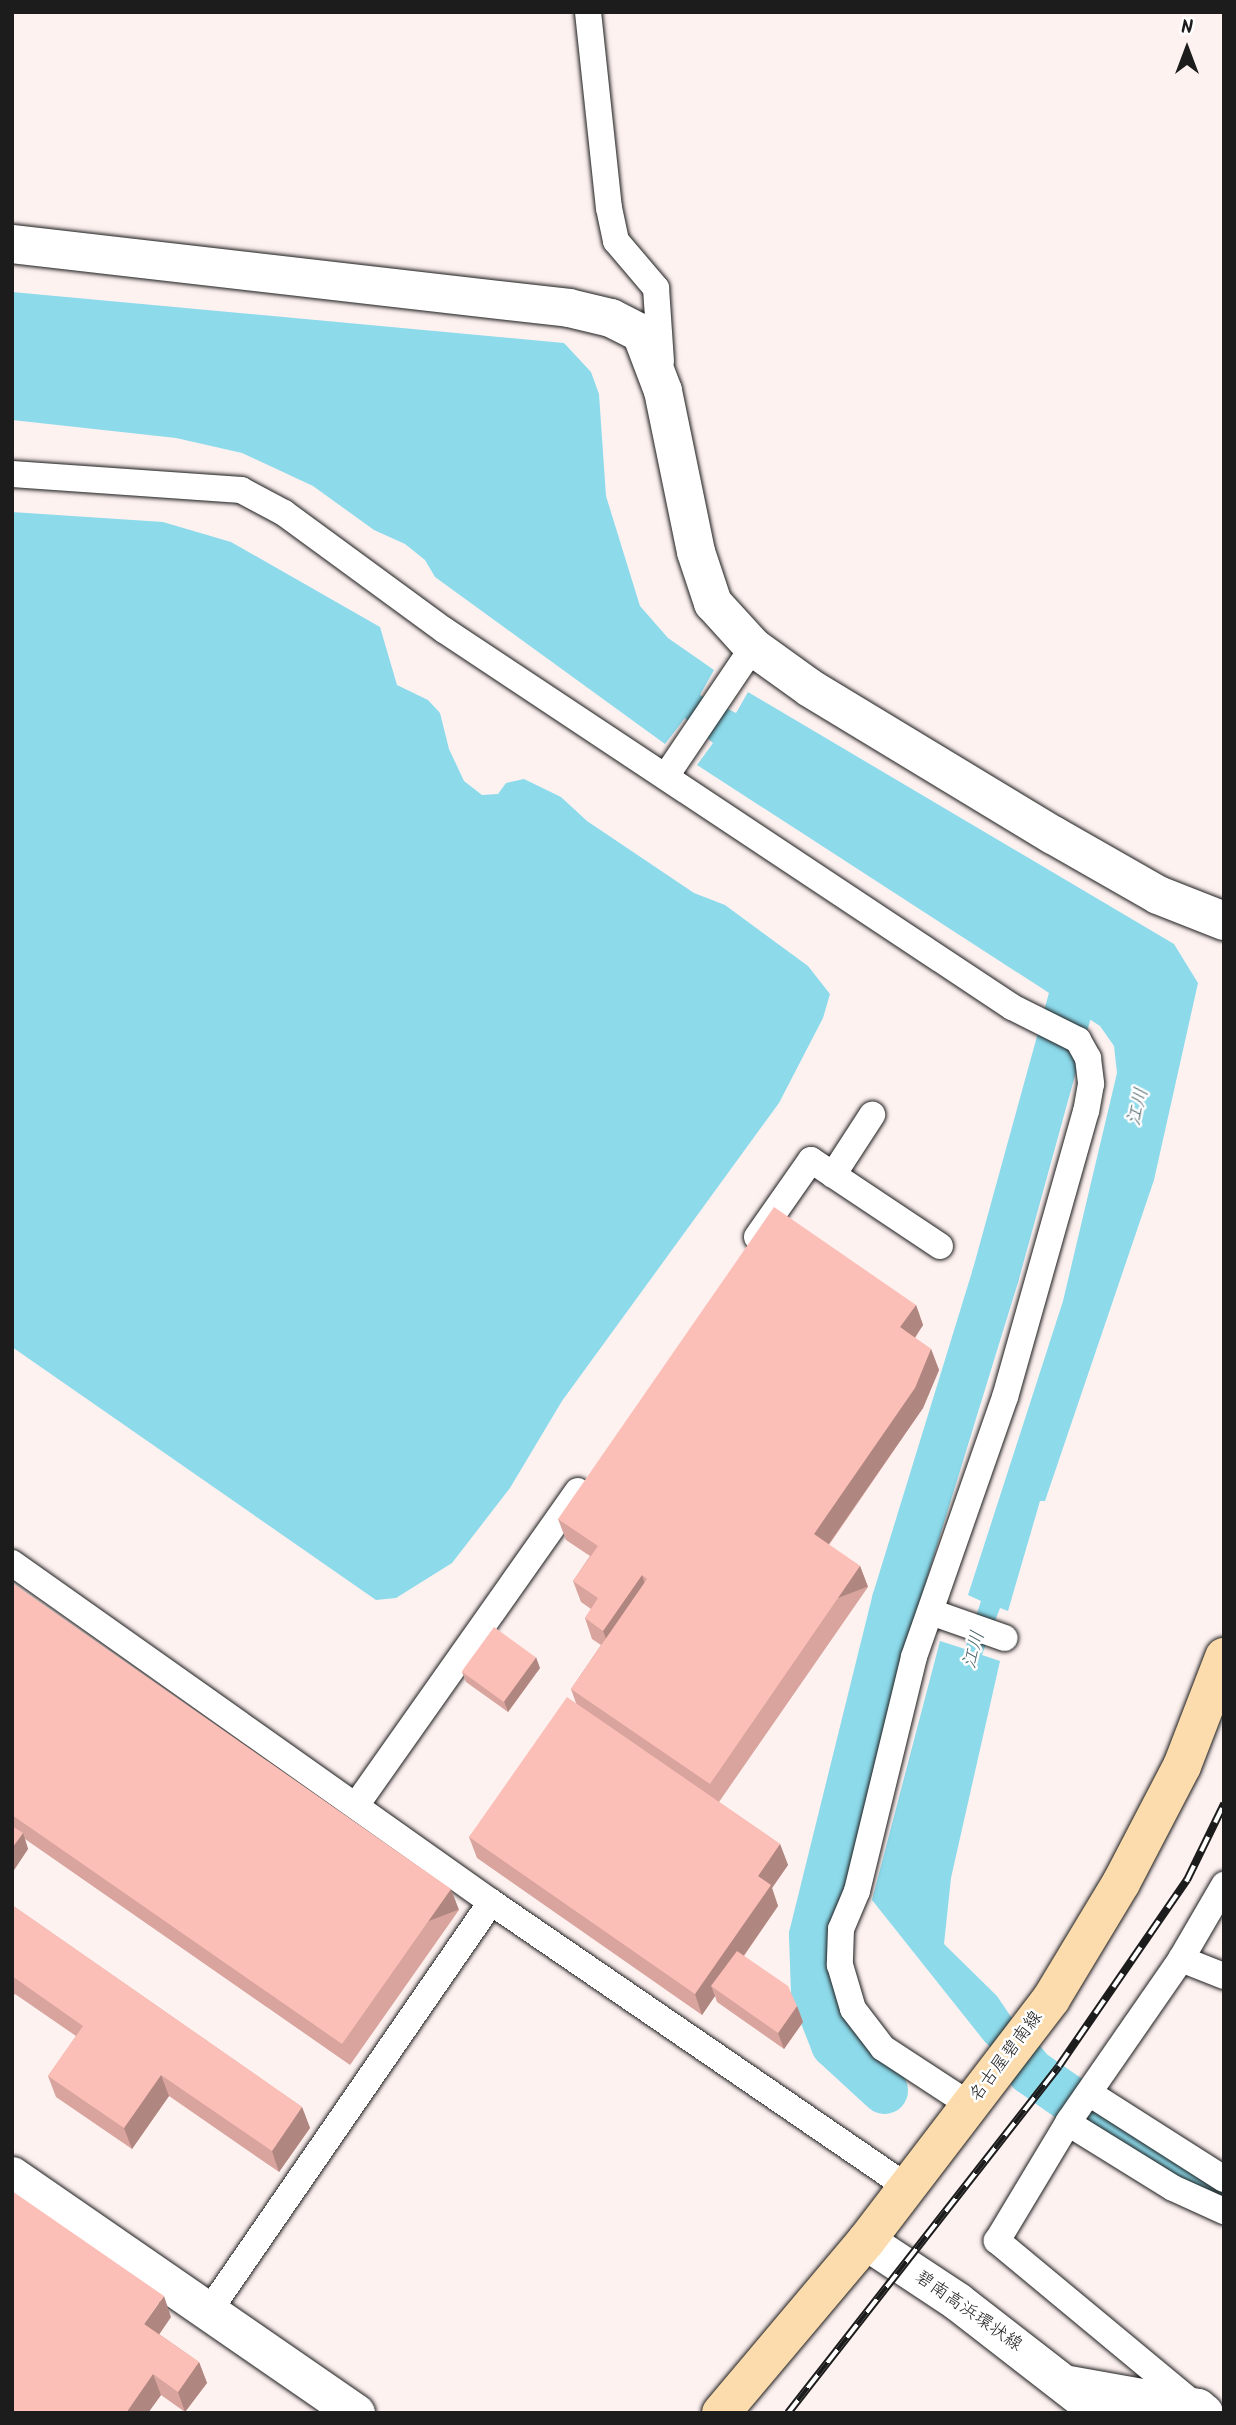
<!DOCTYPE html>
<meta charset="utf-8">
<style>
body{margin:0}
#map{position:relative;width:1236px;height:2425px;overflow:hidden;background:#fef2f1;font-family:Kalam,"Klee One",sans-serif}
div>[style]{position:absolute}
.water>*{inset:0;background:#8ddaeb}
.river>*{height:47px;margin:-23.5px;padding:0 23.5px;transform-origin:23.5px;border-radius:23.5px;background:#8ddaeb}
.roads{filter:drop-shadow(0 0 2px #1c1c1c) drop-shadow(0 0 2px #1c1c1c)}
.street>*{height:26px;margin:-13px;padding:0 13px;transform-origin:13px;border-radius:13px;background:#fff}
.secondary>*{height:38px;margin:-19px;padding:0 19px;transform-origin:19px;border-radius:19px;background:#fff}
.primary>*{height:38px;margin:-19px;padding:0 19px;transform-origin:19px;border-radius:19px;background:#fcdcac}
.rail>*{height:8px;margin-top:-4px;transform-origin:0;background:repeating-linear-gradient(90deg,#fff 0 16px,#1c1c1c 0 32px);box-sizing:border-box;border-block:2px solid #1c1c1c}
.wall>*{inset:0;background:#d8a49d}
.shaded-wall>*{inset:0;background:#b08680;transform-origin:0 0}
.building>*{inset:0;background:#fbbfb7;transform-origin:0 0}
span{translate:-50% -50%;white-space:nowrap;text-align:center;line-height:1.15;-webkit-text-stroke:5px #fff;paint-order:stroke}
.street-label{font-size:18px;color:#1c1c1c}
.water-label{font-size:19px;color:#445e64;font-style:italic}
.frame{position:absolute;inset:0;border:14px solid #1c1c1c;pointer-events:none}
.north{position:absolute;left:1152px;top:14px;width:70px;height:70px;-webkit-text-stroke:5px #fff;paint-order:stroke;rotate:0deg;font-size:19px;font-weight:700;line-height:28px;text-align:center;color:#1c1c1c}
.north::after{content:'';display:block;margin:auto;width:24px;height:32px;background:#1c1c1c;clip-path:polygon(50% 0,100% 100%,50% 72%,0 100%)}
</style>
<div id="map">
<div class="water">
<i style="clip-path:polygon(12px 292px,564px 343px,591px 372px,599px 394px,606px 496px,640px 606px,668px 638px,714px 670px,700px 695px,736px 713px,748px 692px,1174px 944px,1198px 983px,1154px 1180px,1045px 1501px,1040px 1501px,1008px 1611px,1000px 1608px,982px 1655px,1000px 1661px,951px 1878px,944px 1944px,997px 1996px,1038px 2057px,1066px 2086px,1052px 2105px,985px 2042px,872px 1900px,940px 1641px,965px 1649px,981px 1601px,968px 1595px,1063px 1301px,1117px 1073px,1114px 1046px,1100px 1026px,697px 765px,713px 743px,685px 718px,665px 744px,435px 577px,425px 560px,405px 544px,374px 530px,313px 486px,242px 453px,176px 438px,12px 420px)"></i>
<i style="clip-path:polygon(12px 512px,163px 522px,231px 542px,380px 627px,397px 685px,428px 700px,440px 713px,449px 749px,464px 781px,482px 795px,498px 794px,506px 783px,524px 779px,561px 797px,587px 821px,694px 893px,725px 905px,808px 966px,830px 994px,823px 1018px,779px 1103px,562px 1401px,510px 1488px,452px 1563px,396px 1598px,376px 1600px,12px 1347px)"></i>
</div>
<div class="river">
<i style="left:1014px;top:2051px;width:26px;rotate:51deg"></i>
<i style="left:1030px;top:2071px;width:80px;rotate:34.9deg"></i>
<i style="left:1096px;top:2117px;width:149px;rotate:31deg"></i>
<i style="left:884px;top:2090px;width:68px;rotate:-137.4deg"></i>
<i style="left:834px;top:2044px;width:55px;rotate:-111.4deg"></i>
<i style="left:814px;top:1993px;width:58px;rotate:-92deg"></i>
<i style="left:812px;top:1935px;width:345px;rotate:-76.1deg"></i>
<i style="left:895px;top:1600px;width:340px;rotate:-72.9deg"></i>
<i style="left:995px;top:1275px;width:335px;rotate:-74.6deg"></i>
</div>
<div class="roads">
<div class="street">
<i style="left:588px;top:12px;width:197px;rotate:83.9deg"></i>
<i style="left:609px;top:208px;width:34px;rotate:78deg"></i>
<i style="left:616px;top:241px;width:62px;rotate:49.6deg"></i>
<i style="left:656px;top:288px;width:73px;rotate:86.1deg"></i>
<i style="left:12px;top:474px;width:230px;rotate:4deg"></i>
<i style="left:241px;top:490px;width:49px;rotate:28.1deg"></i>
<i style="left:284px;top:513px;width:198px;rotate:36.2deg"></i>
<i style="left:444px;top:630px;width:682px;rotate:33.57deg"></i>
<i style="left:1012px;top:1007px;width:74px;rotate:26.6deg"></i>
<i style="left:1078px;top:1040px;width:21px;rotate:61deg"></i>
<i style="left:1088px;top:1058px;width:26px;rotate:83deg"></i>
<i style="left:1091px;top:1084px;width:27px;rotate:100deg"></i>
<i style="left:1086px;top:1111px;width:297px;rotate:105.8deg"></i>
<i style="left:1005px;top:1397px;width:275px;rotate:109.3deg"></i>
<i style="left:914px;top:1657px;width:241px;rotate:103.7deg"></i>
<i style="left:857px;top:1891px;width:41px;rotate:112.8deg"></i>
<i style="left:841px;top:1929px;width:36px;rotate:92deg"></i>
<i style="left:840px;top:1965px;width:46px;rotate:73.5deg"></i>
<i style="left:853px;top:2009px;width:49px;rotate:52.4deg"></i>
<i style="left:883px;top:2048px;width:104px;rotate:33.2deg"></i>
<i style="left:666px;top:776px;width:156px;rotate:-56deg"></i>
<i style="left:833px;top:1175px;width:72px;rotate:-57deg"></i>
<i style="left:757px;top:1237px;width:94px;rotate:-55deg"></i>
<i style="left:811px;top:1160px;width:155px;rotate:33.7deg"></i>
<i style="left:12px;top:1563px;width:587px;rotate:35.29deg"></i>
<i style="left:931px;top:1612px;width:78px;rotate:19.4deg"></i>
<i style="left:357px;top:1804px;width:383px;rotate:-54.8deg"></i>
<i style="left:1181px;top:1959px;width:46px;rotate:21.6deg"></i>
<i style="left:1089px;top:2093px;width:160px;rotate:32.5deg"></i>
<i style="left:1068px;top:2123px;width:123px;rotate:31.8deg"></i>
<i style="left:1173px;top:2188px;width:56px;rotate:24.3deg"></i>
<i style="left:209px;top:2311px;width:497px;rotate:-55.4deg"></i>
<i style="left:491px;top:1902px;width:504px;rotate:34.41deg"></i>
<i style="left:1196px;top:2406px;width:259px;rotate:-140.3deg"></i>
<i style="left:997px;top:2241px;width:140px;rotate:-59deg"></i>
<i style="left:1069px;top:2121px;width:197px;rotate:-55.3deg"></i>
<i style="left:1181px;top:1959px;width:86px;rotate:-59.8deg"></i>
</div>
<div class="secondary">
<i style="left:12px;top:244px;width:561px;rotate:6.55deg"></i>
<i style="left:569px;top:308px;width:43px;rotate:13.4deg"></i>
<i style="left:611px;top:318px;width:34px;rotate:27deg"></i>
<i style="left:641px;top:333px;width:62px;rotate:69.2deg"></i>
<i style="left:663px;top:391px;width:164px;rotate:78.4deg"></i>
<i style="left:696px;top:552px;width:54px;rotate:71.6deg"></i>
<i style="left:713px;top:603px;width:59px;rotate:47.7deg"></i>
<i style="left:753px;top:647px;width:70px;rotate:35.7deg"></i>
<i style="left:810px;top:688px;width:284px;rotate:31.2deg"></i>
<i style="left:1053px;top:835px;width:121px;rotate:29.7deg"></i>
<i style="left:1158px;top:895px;width:71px;rotate:21.5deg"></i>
<i style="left:12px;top:2176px;width:418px;rotate:34.6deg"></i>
<i style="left:866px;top:2241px;width:110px;rotate:33.5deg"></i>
<i style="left:958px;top:2302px;width:181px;rotate:37.8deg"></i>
<i style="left:1069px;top:2385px;width:131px;rotate:10.1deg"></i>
<i style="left:1198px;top:2408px;width:8px;rotate:40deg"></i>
</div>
<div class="primary">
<i style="left:721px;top:2413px;width:225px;rotate:-49.9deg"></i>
<i style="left:866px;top:2241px;width:305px;rotate:-52.6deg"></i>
<i style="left:1051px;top:1999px;width:135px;rotate:-58.9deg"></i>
<i style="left:1121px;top:1883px;width:132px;rotate:-62.5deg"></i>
<i style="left:1182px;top:1766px;width:117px;rotate:-68.9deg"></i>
</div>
</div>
<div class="rail">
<i style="left:788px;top:2413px;width:440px;rotate:-52deg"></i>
<i style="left:1059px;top:2066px;width:226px;rotate:-55.5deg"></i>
<i style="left:1187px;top:1880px;width:85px;rotate:-64deg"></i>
</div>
<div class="wall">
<i style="clip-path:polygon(916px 1305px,923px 1325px,915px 1338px,931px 1349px,939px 1370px,923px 1408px,829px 1545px,860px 1566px,868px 1587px,719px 1802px,780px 1844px,788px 1865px,772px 1888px,778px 1906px,744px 1956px,797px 2006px,803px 2022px,784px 2049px,717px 2002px,715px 1996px,702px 2015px,477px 1858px,469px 1837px,576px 1703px,571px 1689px,601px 1645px,592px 1639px,585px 1618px,591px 1609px,581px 1602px,573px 1581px,590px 1556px,566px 1540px,558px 1519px)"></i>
<i style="clip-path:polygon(12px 1583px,459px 1910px,350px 2065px,25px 1839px,28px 1849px,12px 1873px)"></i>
<i style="clip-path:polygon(540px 1668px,508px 1712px,466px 1682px,462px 1672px)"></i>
<i style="clip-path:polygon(12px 1905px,302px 2107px,310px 2128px,279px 2172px,169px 2096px,132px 2149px,56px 2097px,48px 2076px,76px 2036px,15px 1994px,12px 1998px)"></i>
<i style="clip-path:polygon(171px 2317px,159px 2334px,199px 2362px,207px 2383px,185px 2412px,161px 2395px,148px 2413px,12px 2413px)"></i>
</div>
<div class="shaded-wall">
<i style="clip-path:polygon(916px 1305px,923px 1325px,908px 1348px,900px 1327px)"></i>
<i style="clip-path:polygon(931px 1349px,939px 1370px,923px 1408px,821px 1555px,814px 1534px)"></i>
<i style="left:860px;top:1566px;width:22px;height:265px;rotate:69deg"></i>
<i style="clip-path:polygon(642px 1575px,649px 1596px,611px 1651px,603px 1631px)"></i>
<i style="clip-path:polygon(536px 1657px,540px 1668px,508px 1712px,504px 1701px)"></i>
<i style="clip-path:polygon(23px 1833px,28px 1849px,12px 1873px,12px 1848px)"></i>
<i style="clip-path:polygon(780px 1844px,788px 1865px,772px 1888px,778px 1906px,719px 1991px,711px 1986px,715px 1996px,702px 2015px,695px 1994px,758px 1876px)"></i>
<i style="left:451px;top:1889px;width:22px;height:189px;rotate:69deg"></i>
<i style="clip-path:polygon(797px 2006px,803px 2022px,784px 2049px,778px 2033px)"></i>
<i style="clip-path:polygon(161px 2075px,169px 2096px,132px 2149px,124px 2128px)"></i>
<i style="clip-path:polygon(302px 2107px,310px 2128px,279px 2172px,272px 2151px)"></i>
<i style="clip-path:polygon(164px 2296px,171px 2317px,152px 2345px,144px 2324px)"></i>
<i style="clip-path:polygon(199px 2362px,207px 2383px,185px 2412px,178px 2392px)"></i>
<i style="clip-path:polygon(153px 2374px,161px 2395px,148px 2413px,126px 2413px)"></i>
</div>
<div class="building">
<i style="clip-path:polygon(774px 1207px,916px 1305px,900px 1327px,931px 1349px,915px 1388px,814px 1534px,860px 1566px,710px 1784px,571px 1689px,647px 1579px,642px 1575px,603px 1631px,585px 1618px,598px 1598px,573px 1581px,598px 1546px,558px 1519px)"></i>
<i style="clip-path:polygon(12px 1583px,451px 1889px,342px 2044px,12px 1815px)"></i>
<i style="left:494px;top:1627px;width:52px;height:55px;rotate:36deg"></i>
<i style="clip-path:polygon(567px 1697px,780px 1844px,758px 1876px,771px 1885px,695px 1994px,469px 1837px)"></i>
<i style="clip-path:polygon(12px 1826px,23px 1833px,12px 1848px)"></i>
<i style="clip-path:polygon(12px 1905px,302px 2107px,272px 2151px,161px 2075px,124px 2128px,48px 2076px,83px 2026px,12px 1976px)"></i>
<i style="clip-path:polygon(737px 1951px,788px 1986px,797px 2006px,778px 2033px,711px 1986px)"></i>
<i style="clip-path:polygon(12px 2191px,164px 2296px,144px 2324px,199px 2362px,178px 2392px,153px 2374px,126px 2413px,12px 2413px)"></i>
</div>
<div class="street-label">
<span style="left:1007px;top:2057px;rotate:-53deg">名古屋碧南線</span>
<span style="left:968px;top:2312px;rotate:35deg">碧南高浜環状線</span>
</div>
<div class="water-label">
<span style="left:1139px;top:1107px;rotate:-76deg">江川</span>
<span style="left:975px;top:1650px;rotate:-75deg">江川</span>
</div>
<div class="frame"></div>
<div class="north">N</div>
</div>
